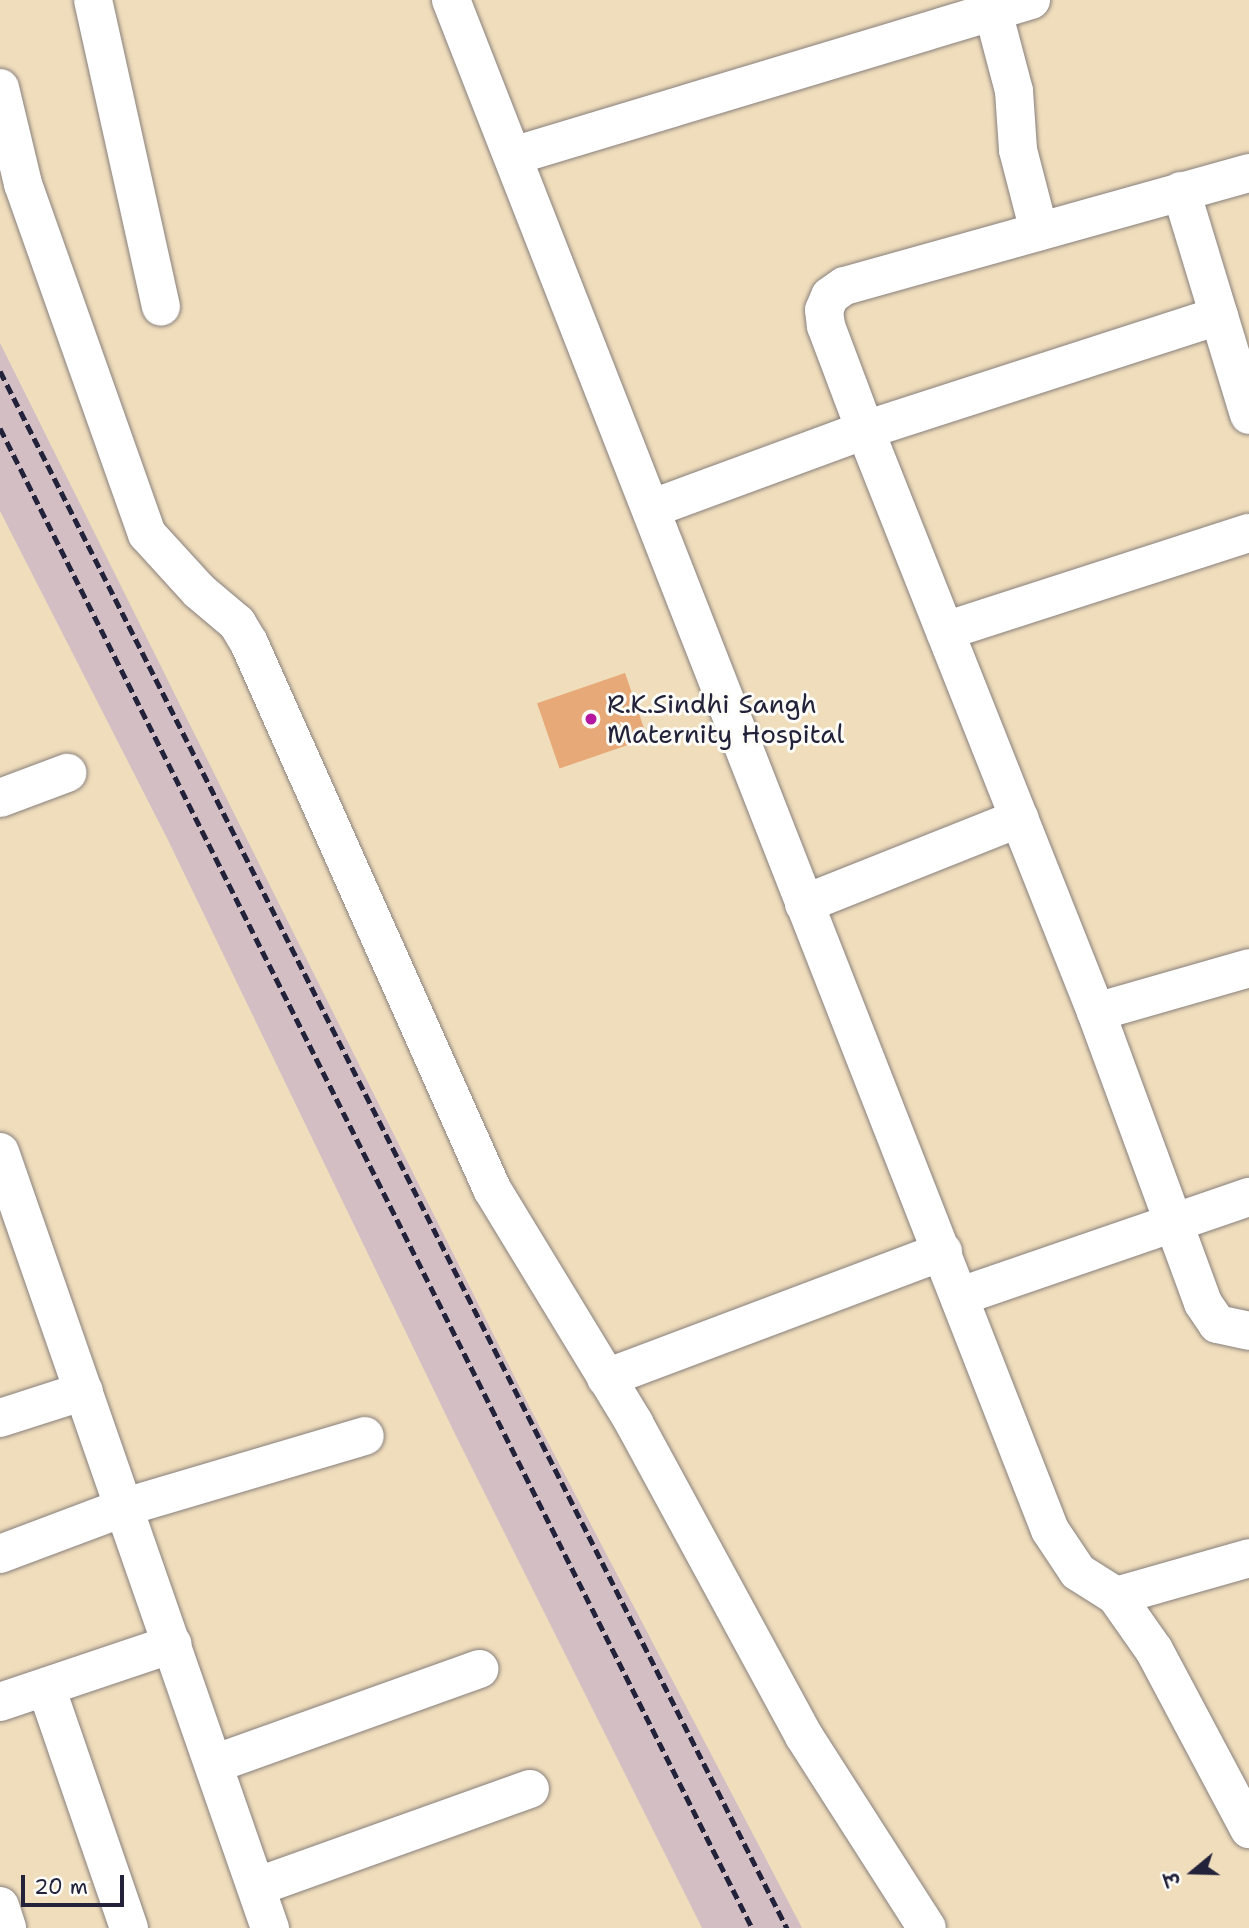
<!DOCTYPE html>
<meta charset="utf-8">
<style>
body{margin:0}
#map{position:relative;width:1249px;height:1928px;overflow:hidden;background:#f0ddbc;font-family:"Shantell Sans","Playpen Sans Deva",sans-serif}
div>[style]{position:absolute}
.industrial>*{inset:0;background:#d2bec3}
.building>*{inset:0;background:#e7a977;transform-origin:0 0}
.roads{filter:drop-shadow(0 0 2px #89807c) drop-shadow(0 0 2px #89807c)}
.street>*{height:38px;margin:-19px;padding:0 19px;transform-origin:19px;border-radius:19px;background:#fff}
.rail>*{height:5px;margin-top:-2.5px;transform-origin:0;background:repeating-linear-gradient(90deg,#22223b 0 10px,transparent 0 15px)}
.dots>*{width:19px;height:19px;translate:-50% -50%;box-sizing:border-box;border:4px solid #fdfcf7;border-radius:50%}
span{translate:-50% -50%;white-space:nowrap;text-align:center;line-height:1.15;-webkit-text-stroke:6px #fdfcf7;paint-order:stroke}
.poi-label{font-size:26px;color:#22223b}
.left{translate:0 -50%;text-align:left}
.north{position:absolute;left:1158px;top:1837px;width:70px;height:70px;-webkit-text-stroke:5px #fdfcf7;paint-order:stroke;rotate:251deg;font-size:19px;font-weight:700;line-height:28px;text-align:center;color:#22223b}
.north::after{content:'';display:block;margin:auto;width:24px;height:32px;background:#22223b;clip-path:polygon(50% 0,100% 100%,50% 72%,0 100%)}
.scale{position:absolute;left:21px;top:1875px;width:103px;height:32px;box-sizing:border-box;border:4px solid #22223b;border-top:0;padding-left:9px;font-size:21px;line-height:24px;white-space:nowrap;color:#22223b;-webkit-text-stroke:5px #fdfcf7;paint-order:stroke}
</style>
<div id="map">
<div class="industrial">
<i style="clip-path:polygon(0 343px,531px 1410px,802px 1928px,702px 1928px,457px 1438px,168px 840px,0 511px)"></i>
</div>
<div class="building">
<i style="left:625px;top:673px;width:69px;height:93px;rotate:71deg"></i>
</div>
<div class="roads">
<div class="street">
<i style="left:93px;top:0;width:314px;rotate:77.5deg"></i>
<i style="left:451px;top:0;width:1643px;rotate:68.62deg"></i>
<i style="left:1050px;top:1530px;width:50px;rotate:56.3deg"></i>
<i style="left:1078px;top:1572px;width:45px;rotate:32.3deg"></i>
<i style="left:1116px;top:1596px;width:66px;rotate:54.9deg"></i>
<i style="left:1154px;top:1650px;width:203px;rotate:62deg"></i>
<i style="left:990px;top:0;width:94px;rotate:75.2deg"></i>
<i style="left:1014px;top:91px;width:59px;rotate:86.1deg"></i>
<i style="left:1018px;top:150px;width:84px;rotate:75.5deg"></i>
<i style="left:0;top:88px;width:99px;rotate:76.5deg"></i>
<i style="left:23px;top:184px;width:371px;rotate:70.5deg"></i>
<i style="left:147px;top:534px;width:77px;rotate:47.6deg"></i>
<i style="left:199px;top:591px;width:50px;rotate:40.1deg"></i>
<i style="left:237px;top:623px;width:23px;rotate:59deg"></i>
<i style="left:249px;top:643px;width:598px;rotate:66.01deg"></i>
<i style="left:492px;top:1189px;width:274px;rotate:58.7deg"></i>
<i style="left:634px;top:1423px;width:356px;rotate:61.5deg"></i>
<i style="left:804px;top:1736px;width:228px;rotate:57.4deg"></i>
<i style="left:513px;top:156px;width:541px;rotate:-16.76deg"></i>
<i style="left:1249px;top:173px;width:420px;rotate:164.4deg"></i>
<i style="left:844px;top:286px;width:17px;rotate:144deg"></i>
<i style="left:830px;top:296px;width:15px;rotate:113deg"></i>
<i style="left:824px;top:310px;width:16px;rotate:83deg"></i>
<i style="left:826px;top:326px;width:111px;rotate:69.4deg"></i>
<i style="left:865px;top:430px;width:626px;rotate:68.35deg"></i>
<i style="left:1096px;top:1012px;width:310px;rotate:69.8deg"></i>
<i style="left:1203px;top:1303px;width:25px;rotate:56deg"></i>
<i style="left:1217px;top:1324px;width:33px;rotate:12deg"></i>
<i style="left:1181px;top:191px;width:234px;rotate:73.1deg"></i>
<i style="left:653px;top:508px;width:226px;rotate:-20.2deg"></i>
<i style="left:865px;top:430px;width:372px;rotate:-17.9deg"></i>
<i style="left:945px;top:631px;width:319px;rotate:-17.9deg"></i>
<i style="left:0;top:798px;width:72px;rotate:-20.5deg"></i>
<i style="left:804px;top:904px;width:232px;rotate:-21.7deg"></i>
<i style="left:1096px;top:1012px;width:159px;rotate:-16deg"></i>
<i style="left:0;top:1152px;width:822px;rotate:70.82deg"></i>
<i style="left:961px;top:1296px;width:305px;rotate:-19deg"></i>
<i style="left:606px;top:1378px;width:360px;rotate:-20.6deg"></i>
<i style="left:0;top:1418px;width:88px;rotate:-17.8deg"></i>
<i style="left:0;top:1554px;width:134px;rotate:-20.6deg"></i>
<i style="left:125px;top:1507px;width:250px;rotate:-16.5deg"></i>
<i style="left:1116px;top:1596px;width:138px;rotate:-15.9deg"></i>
<i style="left:46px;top:1687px;width:255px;rotate:71deg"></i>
<i style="left:0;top:1702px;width:182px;rotate:-18.6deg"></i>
<i style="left:214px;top:1764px;width:282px;rotate:-19.7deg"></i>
<i style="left:256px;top:1887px;width:291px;rotate:-19.7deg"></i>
<i style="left:0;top:1906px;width:23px;rotate:72deg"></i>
</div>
</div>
<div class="rail">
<i style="left:0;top:371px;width:1745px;rotate:63.19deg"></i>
<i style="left:0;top:428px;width:1678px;rotate:63.37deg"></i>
</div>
<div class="dots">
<i style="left:591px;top:719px;background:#b5179e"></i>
</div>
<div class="poi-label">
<span class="left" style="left:607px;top:719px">R.K.Sindhi Sangh<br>Maternity Hospital</span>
</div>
<div class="north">उ</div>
<div class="scale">20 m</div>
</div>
